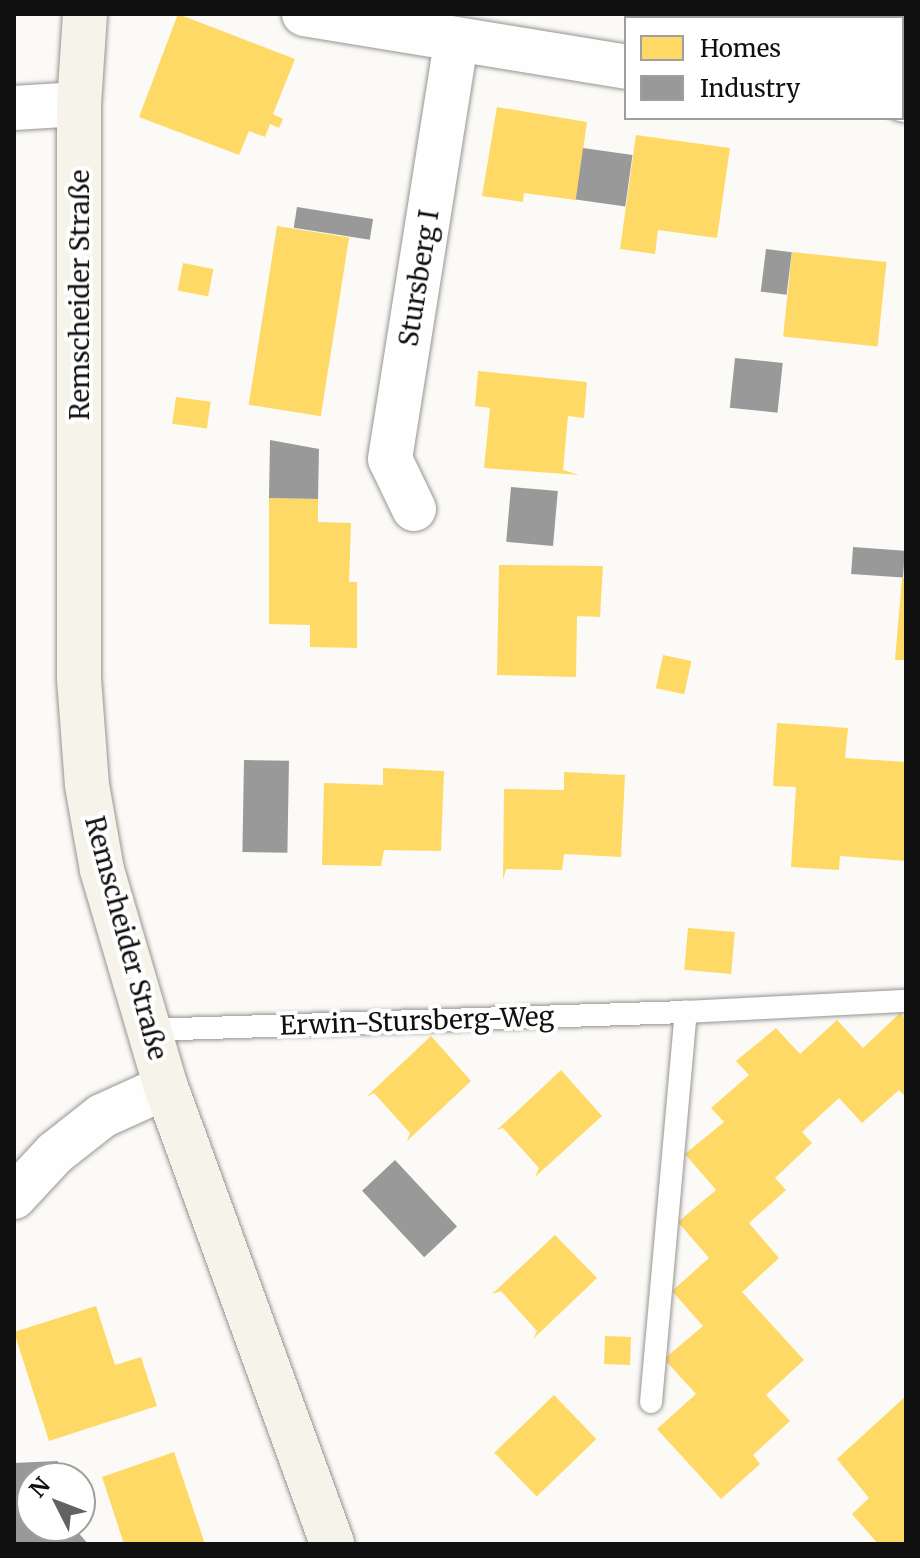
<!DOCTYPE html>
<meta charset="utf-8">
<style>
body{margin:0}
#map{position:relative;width:920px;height:1558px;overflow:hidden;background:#fcfaf6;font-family:Merriweather,serif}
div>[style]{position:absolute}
.homes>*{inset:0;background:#ffd966;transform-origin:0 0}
.industry>*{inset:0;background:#999;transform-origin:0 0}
.roads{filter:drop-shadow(0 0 2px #969594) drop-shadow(0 0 2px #969594)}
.lane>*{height:22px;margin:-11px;padding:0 11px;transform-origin:11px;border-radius:11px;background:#fffefe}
.street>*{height:44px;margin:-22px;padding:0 22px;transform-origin:22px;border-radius:22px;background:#fffefe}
.secondary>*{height:44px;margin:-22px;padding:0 22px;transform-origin:22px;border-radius:22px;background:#f6f3eb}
span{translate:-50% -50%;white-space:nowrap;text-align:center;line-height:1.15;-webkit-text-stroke:8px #fff;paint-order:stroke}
.street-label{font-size:26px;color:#101010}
.frame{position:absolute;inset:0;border:16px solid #101010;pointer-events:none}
.legend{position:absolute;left:624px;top:16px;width:280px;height:104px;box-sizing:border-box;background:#fff;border:2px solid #9f9f9f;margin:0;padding:10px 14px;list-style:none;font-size:24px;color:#101010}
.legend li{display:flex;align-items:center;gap:16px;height:40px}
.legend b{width:40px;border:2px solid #9f9f9f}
.north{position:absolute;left:16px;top:1462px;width:80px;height:80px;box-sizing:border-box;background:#fff;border:2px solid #9f9f9f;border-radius:50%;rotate:312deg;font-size:22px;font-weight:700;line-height:32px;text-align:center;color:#101010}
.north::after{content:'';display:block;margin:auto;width:28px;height:36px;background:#636260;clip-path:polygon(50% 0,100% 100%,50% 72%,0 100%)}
</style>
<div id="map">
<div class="homes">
<i style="clip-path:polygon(178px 14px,295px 59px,273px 114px,283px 119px,279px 128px,270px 124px,265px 137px,249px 131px,239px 155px,139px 117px)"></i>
<i style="clip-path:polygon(725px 14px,792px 14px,792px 18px)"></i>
<i style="clip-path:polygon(887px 14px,906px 14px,906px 65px,902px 18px)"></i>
<i style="clip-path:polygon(497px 107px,587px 122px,576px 200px,524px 193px,523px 202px,482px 196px)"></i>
<i style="clip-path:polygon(636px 135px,730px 148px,717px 238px,658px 230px,655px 254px,620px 249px)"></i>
<i style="left:277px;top:226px;width:73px;height:181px;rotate:9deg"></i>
<i style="left:792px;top:252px;width:95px;height:85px;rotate:6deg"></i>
<i style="left:183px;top:263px;width:31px;height:28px;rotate:11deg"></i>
<i style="clip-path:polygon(478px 371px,587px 382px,584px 418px,568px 416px,563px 470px,579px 475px,484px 468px,490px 408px,475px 406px)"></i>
<i style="left:176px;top:397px;width:35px;height:27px;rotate:8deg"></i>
<i style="clip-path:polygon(269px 498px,318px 499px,318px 522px,351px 523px,349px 582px,357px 582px,357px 648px,310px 647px,310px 625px,269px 624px)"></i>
<i style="clip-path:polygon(499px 565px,603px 566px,600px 617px,577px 616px,576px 677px,497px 675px)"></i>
<i style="clip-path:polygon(902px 578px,906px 578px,906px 660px,895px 660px)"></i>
<i style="left:663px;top:655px;width:29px;height:34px;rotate:12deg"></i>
<i style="clip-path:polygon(777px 723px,848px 728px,845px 758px,906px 762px,906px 861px,840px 856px,839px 870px,791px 867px,796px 787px,773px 786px)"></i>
<i style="clip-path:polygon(383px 768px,444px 771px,441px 851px,384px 850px,381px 866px,322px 865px,324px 783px,383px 785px)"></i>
<i style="clip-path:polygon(564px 772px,625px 775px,621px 857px,564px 854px,562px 870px,506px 869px,503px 880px,504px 789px,564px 790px)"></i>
<i style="left:688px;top:928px;width:47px;height:42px;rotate:5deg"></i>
<i style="clip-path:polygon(900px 1013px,906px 1020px,906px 1097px,899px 1090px,862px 1123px,839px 1098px,802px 1132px,812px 1143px,775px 1178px,786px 1190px,749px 1223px,779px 1258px,742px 1292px,804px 1360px,766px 1395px,790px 1421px,753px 1455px,760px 1464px,721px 1499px,657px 1429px,696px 1394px,664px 1359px,703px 1326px,672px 1291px,709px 1258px,678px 1222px,716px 1190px,685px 1154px,724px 1122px,711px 1108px,749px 1075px,736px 1061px,776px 1028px,800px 1054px,837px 1020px,863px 1048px)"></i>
<i style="clip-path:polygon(431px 1036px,471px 1081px,407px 1141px,410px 1133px,374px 1093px,366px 1097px)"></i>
<i style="clip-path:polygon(561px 1070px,602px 1116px,535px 1177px,539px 1168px,503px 1128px,497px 1130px)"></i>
<i style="clip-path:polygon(555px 1235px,597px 1278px,533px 1339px,537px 1331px,501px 1291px,492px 1294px)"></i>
<i style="clip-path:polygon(96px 1306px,115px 1365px,141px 1357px,157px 1406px,49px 1441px,14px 1332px)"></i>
<i style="left:605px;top:1336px;width:26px;height:28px;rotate:2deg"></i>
<i style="left:554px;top:1395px;width:61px;height:83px;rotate:46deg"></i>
<i style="clip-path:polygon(906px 1396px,906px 1544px,878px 1544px,852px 1514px,869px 1498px,837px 1459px)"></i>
<i style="clip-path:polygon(174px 1452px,205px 1544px,124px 1544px,102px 1477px)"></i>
</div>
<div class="industry">
<i style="left:583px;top:148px;width:50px;height:52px;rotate:8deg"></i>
<i style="left:297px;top:207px;width:77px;height:21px;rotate:9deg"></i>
<i style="left:766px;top:249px;width:26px;height:43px;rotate:7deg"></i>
<i style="left:735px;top:358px;width:48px;height:50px;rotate:6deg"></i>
<i style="clip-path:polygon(270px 440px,319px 449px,318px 499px,269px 498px)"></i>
<i style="left:511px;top:487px;width:47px;height:55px;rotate:5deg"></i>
<i style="left:853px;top:547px;width:52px;height:27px;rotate:4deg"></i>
<i style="left:244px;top:760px;width:45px;height:92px;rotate:1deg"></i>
<i style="left:395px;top:1160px;width:91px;height:45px;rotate:47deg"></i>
<i style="clip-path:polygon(58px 1461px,59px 1478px,32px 1478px,32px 1526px,77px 1531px,88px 1544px,15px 1544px,14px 1463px)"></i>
</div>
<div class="roads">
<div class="lane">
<i style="left:148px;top:1030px;width:538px;rotate:-1.92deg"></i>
<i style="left:651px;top:1402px;width:392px;rotate:-84.9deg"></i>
<i style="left:686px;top:1012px;width:220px;rotate:-2.9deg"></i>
</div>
<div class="street">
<i style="left:304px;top:14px;width:326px;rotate:9.3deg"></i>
<i style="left:902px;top:99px;width:4px;rotate:14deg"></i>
<i style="left:14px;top:108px;width:65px;rotate:-3.5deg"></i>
<i style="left:414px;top:509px;width:55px;rotate:-115.6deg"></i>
<i style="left:390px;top:459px;width:422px;rotate:-81deg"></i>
<i style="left:14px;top:1197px;width:60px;rotate:-47deg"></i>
<i style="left:55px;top:1153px;width:60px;rotate:-38.2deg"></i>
<i style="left:102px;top:1116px;width:70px;rotate:-24.4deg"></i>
</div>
<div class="secondary">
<i style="left:85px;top:14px;width:90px;rotate:93.8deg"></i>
<i style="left:79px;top:104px;width:575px;rotate:90deg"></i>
<i style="left:79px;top:679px;width:106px;rotate:85.7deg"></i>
<i style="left:87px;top:785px;width:86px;rotate:80deg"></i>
<i style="left:102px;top:870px;width:226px;rotate:73.6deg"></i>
<i style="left:166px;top:1087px;width:486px;rotate:70deg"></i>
</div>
</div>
<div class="street-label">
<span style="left:419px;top:278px;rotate:-81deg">Stursberg I</span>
<span style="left:80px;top:295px;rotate:-90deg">Remscheider Straße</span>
<span style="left:126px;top:938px;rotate:75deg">Remscheider Straße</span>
<span style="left:417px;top:1021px;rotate:-2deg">Erwin-Stursberg-Weg</span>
</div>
<div class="frame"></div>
<ul class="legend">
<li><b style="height:22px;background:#ffd966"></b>Homes</li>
<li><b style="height:22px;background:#999"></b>Industry</li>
</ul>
<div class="north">N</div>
</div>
